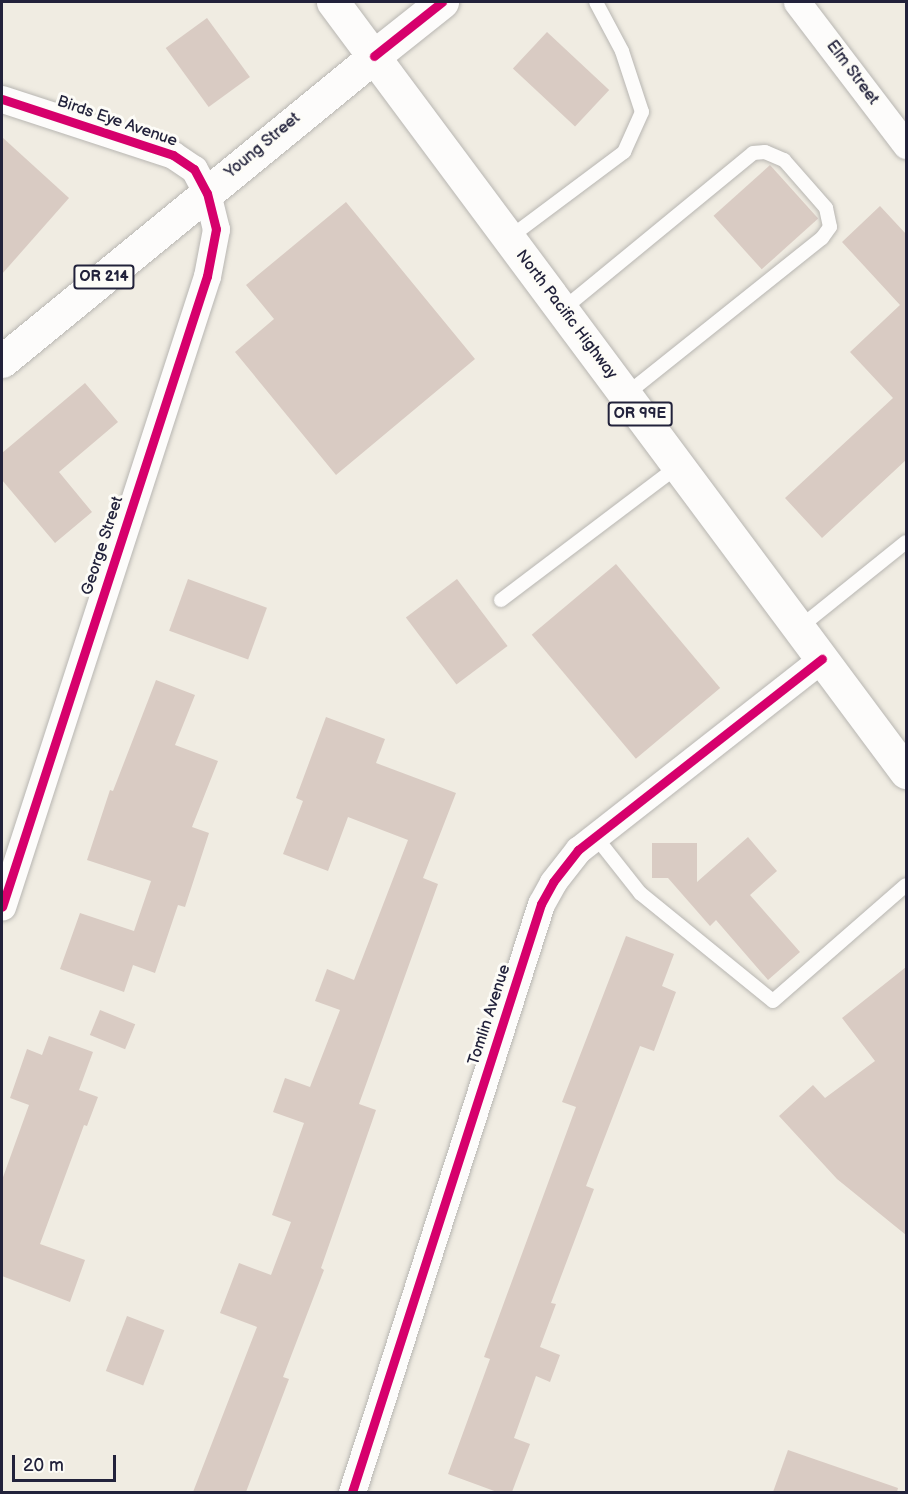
<!DOCTYPE html>
<style>
body{margin:0}
#map{position:relative;width:908px;height:1494px;overflow:hidden;background:#f0ece2;font-family:"Balsamiq Sans",sans-serif}
div>[style]{position:absolute}
.building>*{inset:0;background:#d9cbc3;transform-origin:0 0}
.roads{filter:drop-shadow(0 0 2px #b8b6b2) drop-shadow(0 0 2px #b8b6b2)}
.service>*{height:14px;margin:-7px;padding:0 7px;transform-origin:7px;border-radius:7px;background:#fdfcfb}
.minor>*{height:27px;margin:-13.5px;padding:0 13.5px;transform-origin:13.5px;border-radius:13.5px;background:#fdfcfb}
.secondary>*{height:33px;margin:-16.5px;padding:0 16.5px;transform-origin:16.5px;border-radius:16.5px;background:#fdfcfb}
.primary>*{height:33px;margin:-16.5px;padding:0 16.5px;transform-origin:16.5px;border-radius:16.5px;background:#fdfcfb}
.cycleway>*{height:9px;margin:-4.5px;padding:0 4.5px;transform-origin:4.5px;border-radius:4.5px;background:#d6006c}
span{translate:-50% -50%;white-space:nowrap;text-align:center;line-height:1.15;-webkit-text-stroke:6px #fdfcf7;paint-order:stroke}
.shield-label span{padding:2px 4px;background:#fdfcf7;border:2px solid;border-radius:4px;-webkit-text-stroke-width:0}
.shield-label{font-size:15px;color:#22223b;font-weight:700}
.street-label{font-size:16px;color:#22223b}
.frame{position:absolute;inset:0;border:3px solid #22223b;pointer-events:none}
.scale{position:absolute;left:12px;top:1455px;width:104px;height:27px;box-sizing:border-box;border:3px solid #22223b;border-top:0;padding-left:8px;font-size:18px;line-height:21px;white-space:nowrap;color:#22223b;-webkit-text-stroke:4px #fdfcf7;paint-order:stroke}
</style>
<div id="map">
<div class="building">
<i style="left:207px;top:18px;width:73px;height:51px;rotate:54deg"></i>
<i style="left:547px;top:32px;width:85px;height:50px;rotate:43deg"></i>
<i style="clip-path:polygon(2px 137px,69px 198px,2px 274px)"></i>
<i style="left:770px;top:165px;width:72px;height:76px;rotate:48deg"></i>
<i style="clip-path:polygon(346px 202px,475px 359px,336px 475px,235px 352px,274px 319px,246px 285px)"></i>
<i style="clip-path:polygon(880px 206px,906px 234px,906px 460px,822px 538px,785px 498px,893px 398px,850px 352px,900px 305px,842px 242px)"></i>
<i style="clip-path:polygon(85px 383px,118px 422px,59px 472px,92px 512px,55px 543px,2px 480px,2px 453px)"></i>
<i style="left:616px;top:564px;width:162px;height:110px;rotate:50deg"></i>
<i style="left:188px;top:579px;width:84px;height:55px;rotate:20deg"></i>
<i style="left:457px;top:579px;width:84px;height:64px;rotate:53deg"></i>
<i style="clip-path:polygon(156px 680px,195px 695px,175px 745px,218px 761px,192px 827px,209px 833px,185px 907px,178px 905px,155px 973px,133px 965px,124px 992px,60px 969px,80px 913px,134px 931px,151px 881px,87px 860px,110px 790px,113px 791px)"></i>
<i style="clip-path:polygon(326px 717px,385px 739px,376px 763px,456px 793px,423px 878px,438px 884px,359px 1104px,376px 1110px,321px 1268px,324px 1270px,283px 1377px,289px 1379px,246px 1492px,193px 1492px,257px 1327px,220px 1313px,239px 1263px,271px 1275px,291px 1222px,272px 1215px,304px 1123px,273px 1112px,285px 1078px,310px 1087px,340px 1010px,315px 1001px,327px 969px,354px 980px,408px 840px,348px 817px,328px 871px,283px 854px,303px 801px,296px 798px)"></i>
<i style="clip-path:polygon(748px 837px,777px 871px,750px 895px,800px 952px,768px 980px,716px 920px,710px 926px,668px 878px,652px 878px,652px 843px,697px 843px,697px 882px)"></i>
<i style="clip-path:polygon(626px 936px,674px 954px,662px 986px,676px 992px,654px 1051px,640px 1046px,586px 1186px,594px 1189px,551px 1303px,556px 1304px,540px 1347px,560px 1355px,550px 1382px,536px 1376px,514px 1438px,530px 1444px,512px 1492px,497px 1492px,448px 1474px,490px 1359px,484px 1357px,576px 1107px,562px 1102px)"></i>
<i style="clip-path:polygon(906px 967px,906px 1235px,837px 1179px,779px 1116px,813px 1085px,825px 1098px,875px 1061px,842px 1018px)"></i>
<i style="left:100px;top:1010px;width:38px;height:27px;rotate:22deg"></i>
<i style="clip-path:polygon(49px 1036px,93px 1052px,79px 1090px,98px 1097px,87px 1126px,84px 1125px,40px 1244px,85px 1260px,70px 1302px,2px 1276px,2px 1180px,29px 1105px,10px 1098px,27px 1049px,42px 1055px)"></i>
<i style="left:127px;top:1316px;width:40px;height:59px;rotate:21deg"></i>
<i style="clip-path:polygon(788px 1450px,898px 1488px,897px 1492px,773px 1492px)"></i>
</div>
<div class="roads">
<div class="service">
<i style="left:509px;top:238px;width:144px;rotate:-36.8deg"></i>
<i style="left:624px;top:152px;width:44px;rotate:-65.8deg"></i>
<i style="left:642px;top:112px;width:64px;rotate:-108.2deg"></i>
<i style="left:622px;top:51px;width:55px;rotate:-118deg"></i>
<i style="left:562px;top:310px;width:247px;rotate:-39.4deg"></i>
<i style="left:753px;top:153px;width:12px;rotate:-5deg"></i>
<i style="left:765px;top:152px;width:21px;rotate:23deg"></i>
<i style="left:784px;top:160px;width:64px;rotate:48.8deg"></i>
<i style="left:826px;top:208px;width:19px;rotate:78deg"></i>
<i style="left:830px;top:227px;width:14px;rotate:126deg"></i>
<i style="left:822px;top:238px;width:252px;rotate:141.4deg"></i>
<i style="left:501px;top:600px;width:222px;rotate:-37.1deg"></i>
<i style="left:799px;top:628px;width:137px;rotate:-38.8deg"></i>
<i style="left:595px;top:836px;width:73px;rotate:51.7deg"></i>
<i style="left:640px;top:893px;width:171px;rotate:39.1deg"></i>
<i style="left:773px;top:1001px;width:176px;rotate:-41.1deg"></i>
</div>
<div class="minor">
<i style="left:797px;top:2px;width:180px;rotate:52.7deg"></i>
<i style="left:2px;top:99px;width:180px;rotate:18.1deg"></i>
<i style="left:173px;top:155px;width:25px;rotate:34deg"></i>
<i style="left:194px;top:169px;width:27px;rotate:62deg"></i>
<i style="left:207px;top:193px;width:37px;rotate:76deg"></i>
<i style="left:216px;top:229px;width:48px;rotate:100.8deg"></i>
<i style="left:207px;top:276px;width:663px;rotate:108deg"></i>
<i style="left:352px;top:1492px;width:618px;rotate:-72.18deg"></i>
<i style="left:541px;top:904px;width:25px;rotate:-61deg"></i>
<i style="left:553px;top:882px;width:41px;rotate:-52deg"></i>
<i style="left:578px;top:850px;width:310px;rotate:-38.1deg"></i>
</div>
<div class="secondary">
<i style="left:374px;top:56px;width:87px;rotate:-38.5deg"></i>
</div>
<div class="primary">
<i style="left:333px;top:2px;width:960px;rotate:53.35deg"></i>
<i style="left:2px;top:361px;width:481px;rotate:-39.3deg"></i>
</div>
</div>
<div class="cycleway">
<i style="left:374px;top:56px;width:87px;rotate:-38.5deg"></i>
<i style="left:2px;top:99px;width:180px;rotate:18.1deg"></i>
<i style="left:173px;top:155px;width:25px;rotate:34deg"></i>
<i style="left:194px;top:169px;width:27px;rotate:62deg"></i>
<i style="left:207px;top:193px;width:37px;rotate:76deg"></i>
<i style="left:216px;top:229px;width:48px;rotate:100.8deg"></i>
<i style="left:207px;top:276px;width:663px;rotate:108deg"></i>
<i style="left:352px;top:1492px;width:618px;rotate:-72.18deg"></i>
<i style="left:541px;top:904px;width:25px;rotate:-61deg"></i>
<i style="left:553px;top:882px;width:41px;rotate:-52deg"></i>
<i style="left:578px;top:850px;width:310px;rotate:-38.1deg"></i>
</div>
<div class="shield-label">
<span style="left:104px;top:277px">OR 214</span>
<span style="left:640px;top:414px">OR 99E</span>
</div>
<div class="street-label">
<span style="left:852px;top:73px;rotate:53deg">Elm Street</span>
<span style="left:117px;top:122px;rotate:19deg">Birds Eye Avenue</span>
<span style="left:263px;top:146px;rotate:-40deg">Young Street</span>
<span style="left:566px;top:315px;rotate:53deg">North Pacific Highway</span>
<span style="left:103px;top:546px;rotate:-72deg">George Street</span>
<span style="left:490px;top:1015px;rotate:-72deg">Tomlin Avenue</span>
</div>
<div class="frame"></div>
<div class="scale">20 m</div>
</div>
